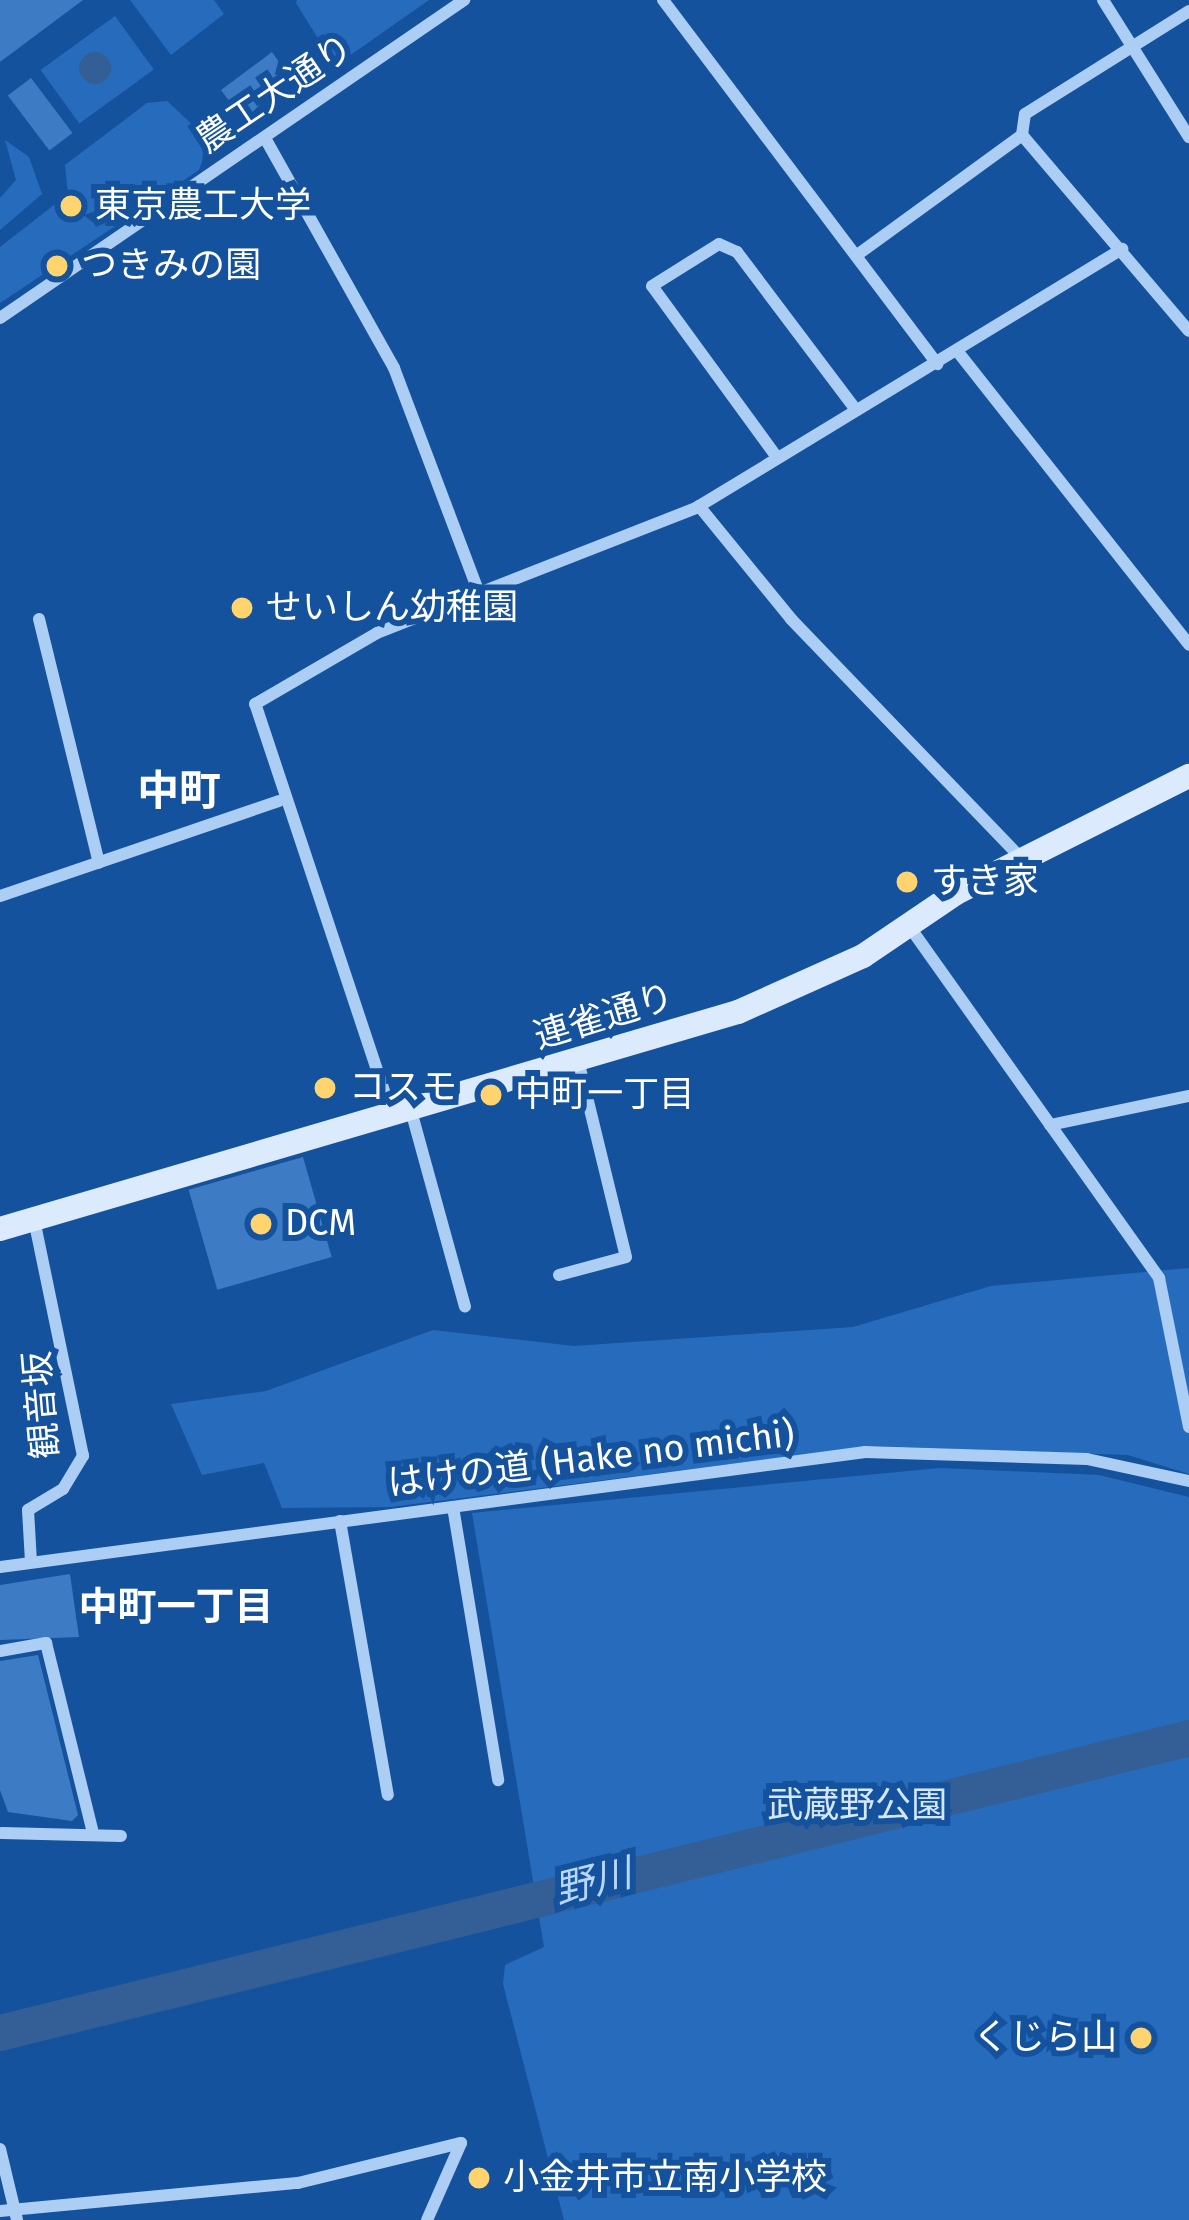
<!DOCTYPE html>
<meta charset="utf-8">
<style>
body{margin:0}
#map{position:relative;width:1189px;height:2220px;overflow:hidden;background:#14529e;font-family:"Fira Sans","Noto Sans JP",sans-serif}
div>[style]{position:absolute}
.green>*{inset:0;background:#276cbc;transform-origin:0 0}
.water>*{inset:0;background:#335f96}
.round{border-radius:50%}
.river>*{height:36px;margin:-18px;padding:0 18px;transform-origin:18px;border-radius:18px;background:#335f96}
.building>*{inset:0;background:#3d7bc5;transform-origin:0 0}
.street>*{height:12px;margin:-6px;padding:0 6px;transform-origin:6px;border-radius:6px;background:#accdf4}
.secondary>*{height:24px;margin:-12px;padding:0 12px;transform-origin:12px;border-radius:12px;background:#dbeafd}
.dots>*{width:33px;height:33px;translate:-50% -50%;box-sizing:border-box;border:6px solid #14529e;border-radius:50%}
span{translate:-50% -50%;white-space:nowrap;text-align:center;line-height:1.15;-webkit-text-stroke:12px #14529e;paint-order:stroke}
.street-label{font-size:36px;color:#fff}
.poi-label{font-size:36px;color:#fff}
.left{translate:0 -50%;text-align:left}
.right{translate:-100% -50%;text-align:right}
.park-label{font-size:36px;color:#d4e7fd}
.neighbourhood-label{font-size:39px;color:#fff;font-weight:700}
.water-label{font-size:39px;color:#b8d7fa;font-style:italic}
.quarter-label{font-size:42px;color:#fff;font-weight:700}
</style>
<div id="map">
<div class="green">
<i style="clip-path:polygon(130px 0,214px 0,224px 14px,171px 55px)"></i>
<i style="clip-path:polygon(429px 0,335px 66px,296px 3px,297px 0)"></i>
<i style="left:115px;top:16px;width:66px;height:92px;rotate:54deg"></i>
<i style="clip-path:polygon(167px 101px,210px 141px,199px 170px,0 303px,0 247px,68px 194px,65px 165px,147px 103px)"></i>
<i style="clip-path:polygon(5px 140px,29px 157px,42px 194px,0 230px,0 198px,16px 180px)"></i>
<i style="clip-path:polygon(1189px 1268px,1189px 1474px,1128px 1455px,874px 1446px,390px 1507px,282px 1508px,264px 1463px,202px 1475px,171px 1404px,266px 1391px,433px 1330px,574px 1346px,853px 1327px,991px 1286px)"></i>
<i style="clip-path:polygon(940px 1468px,1099px 1475px,1189px 1497px,1189px 2220px,564px 2220px,503px 1984px,505px 1965px,544px 1947px,472px 1513px)"></i>
</div>
<div class="water">
<i class="round" style="left:79px;top:52px;width:32px;height:32px"></i>
</div>
<div class="river">
<i style="left:0;top:2033px;width:1225px;rotate:-13.93deg"></i>
</div>
<div class="building">
<i style="clip-path:polygon(0 0,83px 0,0 62px)"></i>
<i style="clip-path:polygon(272px 52px,288px 75px,244px 121px,221px 90px)"></i>
<i style="left:31px;top:78px;width:69px;height:29px;rotate:53deg"></i>
<i style="left:303px;top:1157px;width:104px;height:119px;rotate:74deg"></i>
<i style="clip-path:polygon(70px 1574px,79px 1637px,0 1640px,0 1585px)"></i>
<i style="clip-path:polygon(38px 1655px,78px 1815px,72px 1821px,8px 1812px,0 1790px,0 1661px)"></i>
</div>
<div class="street">
<i style="left:663px;top:0;width:456px;rotate:53deg"></i>
<i style="left:1103px;top:0;width:162px;rotate:57.9deg"></i>
<i style="left:1022px;top:135px;width:257px;rotate:49.6deg"></i>
<i style="left:265px;top:138px;width:264px;rotate:60.7deg"></i>
<i style="left:394px;top:368px;width:243px;rotate:69.3deg"></i>
<i style="left:857px;top:255px;width:204px;rotate:-36deg"></i>
<i style="left:1022px;top:135px;width:21px;rotate:-82deg"></i>
<i style="left:1025px;top:114px;width:194px;rotate:-32.1deg"></i>
<i style="left:0;top:318px;width:563px;rotate:-34.42deg"></i>
<i style="left:958px;top:352px;width:373px;rotate:51.7deg"></i>
<i style="left:776px;top:456px;width:210px;rotate:-126.1deg"></i>
<i style="left:652px;top:286px;width:79px;rotate:-32.1deg"></i>
<i style="left:719px;top:244px;width:20px;rotate:24deg"></i>
<i style="left:737px;top:252px;width:198px;rotate:53deg"></i>
<i style="left:699px;top:506px;width:146px;rotate:50.8deg"></i>
<i style="left:791px;top:619px;width:333px;rotate:46.1deg"></i>
<i style="left:39px;top:619px;width:251px;rotate:76.2deg"></i>
<i style="left:0;top:896px;width:295px;rotate:-18.8deg"></i>
<i style="left:909px;top:926px;width:432px;rotate:54.6deg"></i>
<i style="left:1159px;top:1278px;width:152px;rotate:78.6deg"></i>
<i style="left:410px;top:1107px;width:207px;rotate:74.6deg"></i>
<i style="left:391px;top:1112px;width:430px;rotate:-108.4deg"></i>
<i style="left:255px;top:704px;width:141px;rotate:-30.2deg"></i>
<i style="left:377px;top:633px;width:343px;rotate:-21.4deg"></i>
<i style="left:696px;top:508px;width:499px;rotate:-31.3deg"></i>
<i style="left:1050px;top:1125px;width:142px;rotate:-11.8deg"></i>
<i style="left:559px;top:1275px;width:69px;rotate:-15deg"></i>
<i style="left:626px;top:1257px;width:199px;rotate:-103.7deg"></i>
<i style="left:453px;top:1507px;width:277px;rotate:80.6deg"></i>
<i style="left:340px;top:1521px;width:278px;rotate:80.1deg"></i>
<i style="left:31px;top:1562px;width:52px;rotate:-93.3deg"></i>
<i style="left:28px;top:1510px;width:41px;rotate:-31deg"></i>
<i style="left:63px;top:1489px;width:39px;rotate:-59deg"></i>
<i style="left:83px;top:1456px;width:241px;rotate:-101.7deg"></i>
<i style="left:0;top:1567px;width:873px;rotate:-7.57deg"></i>
<i style="left:865px;top:1452px;width:222px;rotate:1.8deg"></i>
<i style="left:1087px;top:1459px;width:104px;rotate:12.2deg"></i>
<i style="left:0;top:1651px;width:47px;rotate:-9.9deg"></i>
<i style="left:46px;top:1643px;width:192px;rotate:76.1deg"></i>
<i style="left:2px;top:1833px;width:119px;rotate:1.4deg"></i>
<i style="left:0;top:2149px;width:73px;rotate:76.5deg"></i>
<i style="left:0;top:2211px;width:299px;rotate:-5.4deg"></i>
<i style="left:298px;top:2183px;width:168px;rotate:-13.8deg"></i>
<i style="left:461px;top:2143px;width:84px;rotate:113.8deg"></i>
</div>
<div class="secondary">
<i style="left:0;top:1229px;width:769px;rotate:-16.39deg"></i>
<i style="left:738px;top:1012px;width:137px;rotate:-24.1deg"></i>
<i style="left:863px;top:956px;width:112px;rotate:-34.1deg"></i>
<i style="left:956px;top:893px;width:261px;rotate:-26.7deg"></i>
</div>
<div class="dots">
<i style="left:71px;top:206px;background:#ffd46e"></i>
<i style="left:57px;top:266px;background:#ffd46e"></i>
<i style="left:242px;top:608px;background:#ffd46e"></i>
<i style="left:907px;top:882px;background:#ffd46e"></i>
<i style="left:325px;top:1088px;background:#ffd46e"></i>
<i style="left:491px;top:1095px;background:#ffd46e"></i>
<i style="left:261px;top:1224px;background:#ffd46e"></i>
<i style="left:1141px;top:2038px;background:#ffd46e"></i>
<i style="left:479px;top:2178px;background:#ffd46e"></i>
</div>
<div class="street-label">
<span style="left:275px;top:94px;rotate:-34deg">農工大通り</span>
<span style="left:604px;top:1017px;rotate:-17deg">連雀通り</span>
<span style="left:42px;top:1405px;rotate:-95deg">観音坂</span>
<span style="left:591px;top:1459px;rotate:-7deg">はけの道 (Hake no michi)</span>
</div>
<div class="poi-label">
<span class="left" style="left:95px;top:206px">東京農工大学</span>
<span class="left" style="left:81px;top:266px">つきみの園</span>
<span class="left" style="left:266px;top:608px">せいしん幼稚園</span>
<span class="left" style="left:931px;top:882px">すき家</span>
<span class="left" style="left:349px;top:1088px">コスモ</span>
<span class="left" style="left:515px;top:1095px">中町一丁目</span>
<span class="left" style="left:285px;top:1224px">DCM</span>
<span class="right" style="left:1117px;top:2038px">くじら山</span>
<span class="left" style="left:503px;top:2178px">小金井市立南小学校</span>
</div>
<div class="park-label">
<span style="left:857px;top:1806px">武蔵野公園</span>
</div>
<div class="neighbourhood-label">
<span style="left:176px;top:1607px">中町一丁目</span>
</div>
<div class="water-label">
<span style="left:593px;top:1882px;rotate:-14deg">野川</span>
</div>
<div class="quarter-label">
<span style="left:179px;top:791px">中町</span>
</div>
</div>
